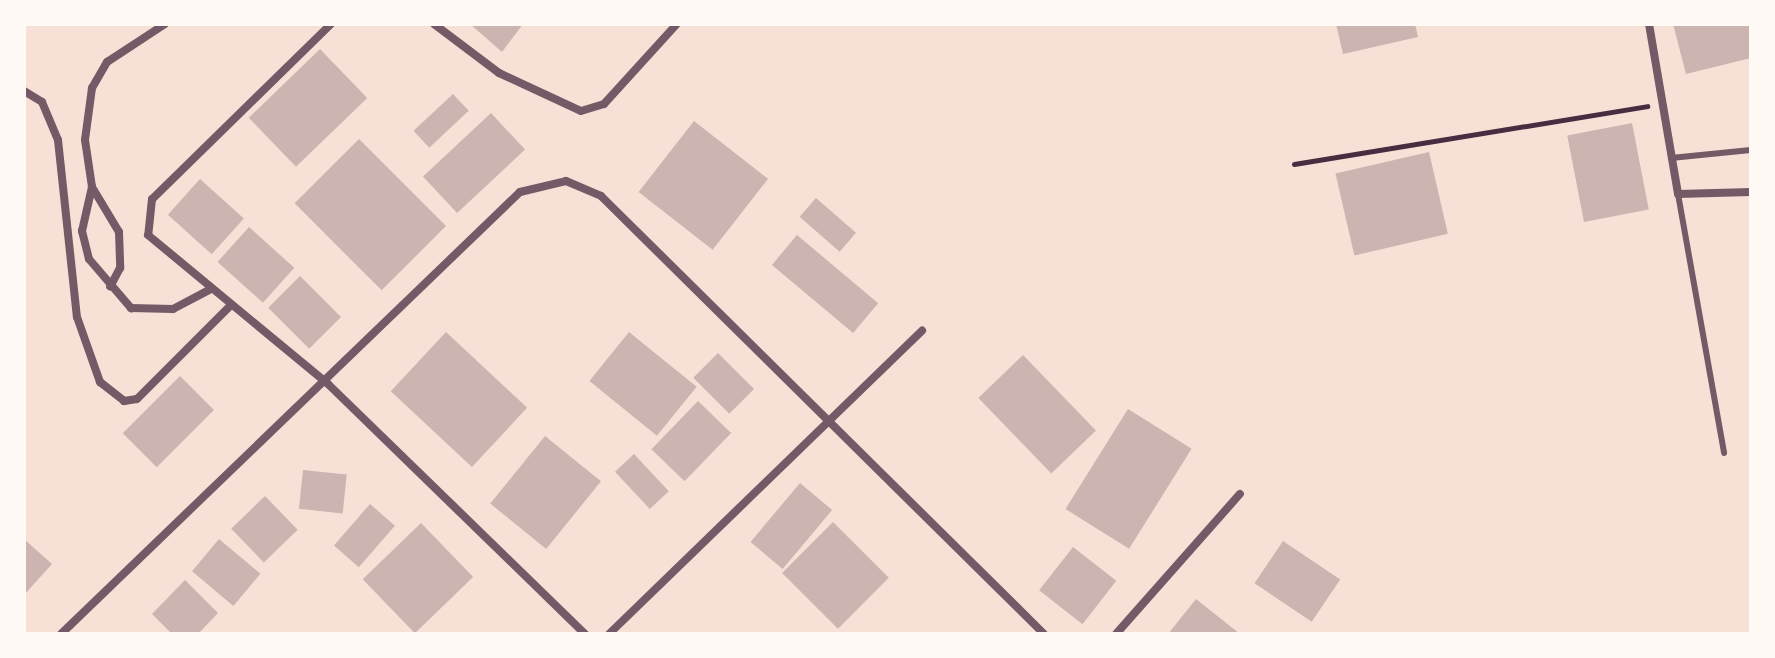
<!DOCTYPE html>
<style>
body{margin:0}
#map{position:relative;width:1775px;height:658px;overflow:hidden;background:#f7e1d7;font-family:"Roboto Condensed",sans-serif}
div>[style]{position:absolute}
.building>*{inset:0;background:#ccb4b1;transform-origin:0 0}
.path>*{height:5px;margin:-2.5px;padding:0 2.5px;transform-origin:2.5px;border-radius:2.5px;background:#4a2c40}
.service>*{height:6px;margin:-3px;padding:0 3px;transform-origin:3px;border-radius:3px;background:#755966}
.minor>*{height:8px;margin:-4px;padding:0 4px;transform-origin:4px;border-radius:4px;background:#755966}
span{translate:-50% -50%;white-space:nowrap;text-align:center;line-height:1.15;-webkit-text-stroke:6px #fffaf5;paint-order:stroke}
.frame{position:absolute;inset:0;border:26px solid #fffaf5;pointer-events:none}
</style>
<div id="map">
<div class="building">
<i style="clip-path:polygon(470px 24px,523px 24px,502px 52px)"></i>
<i style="clip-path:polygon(1336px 24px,1415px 24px,1418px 37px,1343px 54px)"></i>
<i style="clip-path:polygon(1673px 24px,1751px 24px,1751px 58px,1686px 74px)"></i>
<i style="left:320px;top:49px;width:68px;height:99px;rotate:46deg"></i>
<i style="left:453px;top:94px;width:23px;height:54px;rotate:47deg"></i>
<i style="left:491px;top:113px;width:50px;height:93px;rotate:47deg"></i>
<i style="left:694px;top:121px;width:94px;height:90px;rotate:38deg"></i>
<i style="left:1632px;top:123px;width:88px;height:66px;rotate:79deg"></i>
<i style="left:359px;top:139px;width:123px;height:91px;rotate:45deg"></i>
<i style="left:1429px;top:152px;width:84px;height:96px;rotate:77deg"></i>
<i style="left:200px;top:179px;width:59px;height:48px;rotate:42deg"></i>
<i style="left:816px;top:198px;width:53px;height:25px;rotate:41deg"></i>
<i style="left:249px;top:227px;width:61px;height:47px;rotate:42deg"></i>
<i style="left:797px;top:235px;width:106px;height:39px;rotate:40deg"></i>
<i style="left:300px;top:276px;width:58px;height:45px;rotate:45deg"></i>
<i style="left:446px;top:332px;width:111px;height:81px;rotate:43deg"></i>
<i style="left:629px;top:332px;width:87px;height:63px;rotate:39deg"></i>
<i style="left:718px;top:353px;width:51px;height:35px;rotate:45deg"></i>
<i style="left:1023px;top:355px;width:105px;height:62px;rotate:46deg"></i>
<i style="left:180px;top:376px;width:48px;height:81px;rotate:45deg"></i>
<i style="left:698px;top:401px;width:46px;height:67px;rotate:44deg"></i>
<i style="left:1128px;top:409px;width:75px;height:118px;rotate:32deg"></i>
<i style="left:545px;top:436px;width:72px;height:87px;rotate:39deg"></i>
<i style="left:634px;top:454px;width:51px;height:26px;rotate:47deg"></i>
<i style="left:303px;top:470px;width:44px;height:39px;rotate:6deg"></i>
<i style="left:800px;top:483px;width:42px;height:77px;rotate:40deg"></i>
<i style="left:265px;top:496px;width:47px;height:47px;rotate:46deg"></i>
<i style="left:370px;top:504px;width:33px;height:55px;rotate:41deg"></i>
<i style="left:833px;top:522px;width:79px;height:72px;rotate:45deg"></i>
<i style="left:421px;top:523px;width:75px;height:81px;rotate:46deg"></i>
<i style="clip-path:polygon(24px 539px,52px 564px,24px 595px)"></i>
<i style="left:219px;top:539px;width:54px;height:42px;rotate:40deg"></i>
<i style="left:1283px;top:541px;width:69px;height:51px;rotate:34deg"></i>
<i style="left:1073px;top:547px;width:55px;height:55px;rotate:38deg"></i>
<i style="clip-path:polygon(185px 580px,218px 613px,198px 634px,172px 634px,152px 614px)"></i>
<i style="clip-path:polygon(1196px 599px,1240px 634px,1168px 634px)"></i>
</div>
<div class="path">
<i style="left:1294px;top:164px;width:358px;rotate:-9.3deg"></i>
</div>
<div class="service">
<i style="left:1671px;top:158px;width:80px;rotate:-5.7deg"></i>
<i style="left:1678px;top:194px;width:263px;rotate:79.9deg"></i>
</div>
<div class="minor">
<i style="left:165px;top:24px;width:69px;rotate:146.8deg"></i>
<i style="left:107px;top:62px;width:30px;rotate:120deg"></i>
<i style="left:92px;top:88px;width:52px;rotate:97.7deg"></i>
<i style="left:85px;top:140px;width:48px;rotate:81.5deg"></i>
<i style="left:92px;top:187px;width:45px;rotate:102.8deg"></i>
<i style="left:82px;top:231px;width:29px;rotate:76deg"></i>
<i style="left:89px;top:259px;width:65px;rotate:49.4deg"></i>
<i style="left:131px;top:308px;width:42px;rotate:1.4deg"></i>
<i style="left:173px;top:309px;width:41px;rotate:-27.8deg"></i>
<i style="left:331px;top:24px;width:250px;rotate:135.6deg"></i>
<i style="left:152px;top:199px;width:36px;rotate:96deg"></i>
<i style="left:148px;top:235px;width:234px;rotate:39.6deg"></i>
<i style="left:328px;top:384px;width:359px;rotate:44.2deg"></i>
<i style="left:434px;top:24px;width:81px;rotate:37deg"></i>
<i style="left:499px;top:73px;width:90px;rotate:24.9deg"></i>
<i style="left:581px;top:111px;width:24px;rotate:-17deg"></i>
<i style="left:604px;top:104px;width:107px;rotate:-47.7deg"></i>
<i style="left:1649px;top:24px;width:172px;rotate:80.3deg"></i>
<i style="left:1678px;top:194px;width:73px;rotate:-1.6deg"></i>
<i style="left:24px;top:91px;width:21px;rotate:31deg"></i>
<i style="left:42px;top:102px;width:41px;rotate:67.2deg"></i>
<i style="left:58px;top:140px;width:178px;rotate:83.9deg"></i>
<i style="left:77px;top:317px;width:69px;rotate:70.5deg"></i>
<i style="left:100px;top:382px;width:31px;rotate:38deg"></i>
<i style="left:124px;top:401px;width:13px;rotate:-9deg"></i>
<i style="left:137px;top:399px;width:130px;rotate:-45deg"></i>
<i style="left:92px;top:187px;width:52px;rotate:59deg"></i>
<i style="left:119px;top:232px;width:36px;rotate:88deg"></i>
<i style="left:120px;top:268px;width:21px;rotate:118deg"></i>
<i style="left:61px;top:634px;width:637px;rotate:-43.92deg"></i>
<i style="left:520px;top:192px;width:47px;rotate:-13.4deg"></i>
<i style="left:566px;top:181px;width:38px;rotate:23deg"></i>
<i style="left:601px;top:196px;width:623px;rotate:44.67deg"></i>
<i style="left:609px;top:634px;width:436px;rotate:-44.1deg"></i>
<i style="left:1116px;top:634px;width:187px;rotate:-48.5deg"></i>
</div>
<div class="frame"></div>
</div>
